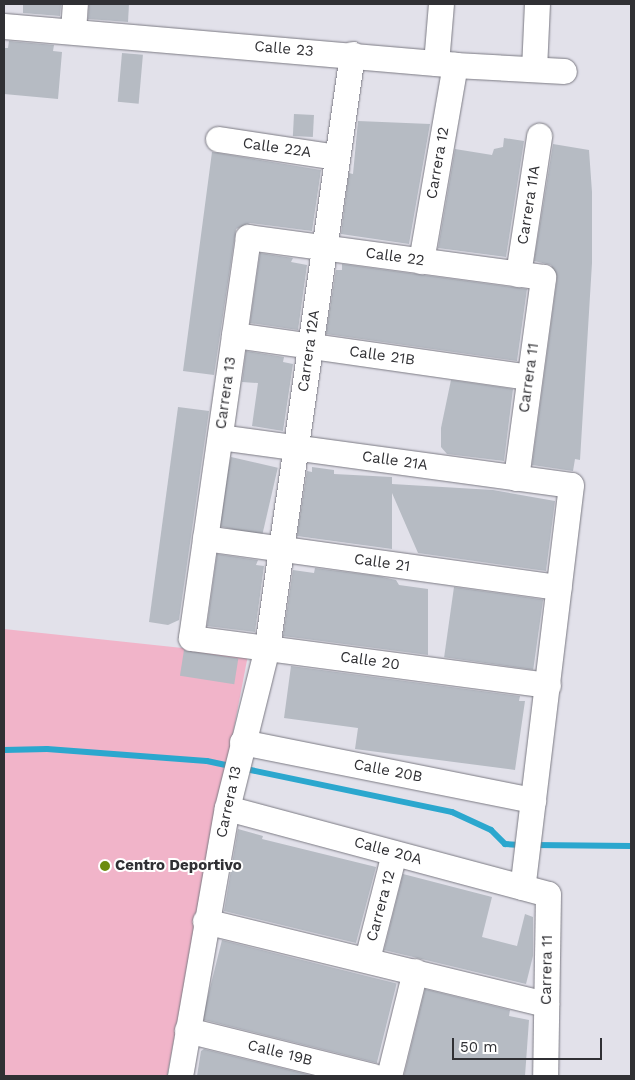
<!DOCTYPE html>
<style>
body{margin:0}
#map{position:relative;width:635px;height:1080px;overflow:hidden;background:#e2e1ea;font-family:"Work Sans",sans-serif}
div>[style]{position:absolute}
.green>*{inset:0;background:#f1b4c9}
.stream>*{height:6px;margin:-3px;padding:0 3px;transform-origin:3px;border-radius:3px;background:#2ba7ce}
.building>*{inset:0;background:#b6bbc3;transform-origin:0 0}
.roads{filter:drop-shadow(0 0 1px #7b7a83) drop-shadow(0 0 1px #7b7a83)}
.minor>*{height:25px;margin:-12.5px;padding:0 12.5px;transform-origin:12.5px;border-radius:12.5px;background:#fff}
.dots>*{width:14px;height:14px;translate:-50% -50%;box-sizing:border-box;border:2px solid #fff;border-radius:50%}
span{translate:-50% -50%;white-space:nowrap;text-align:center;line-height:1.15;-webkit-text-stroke:4px #fff;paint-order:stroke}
.street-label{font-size:15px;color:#303034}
.poi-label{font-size:15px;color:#303034;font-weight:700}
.left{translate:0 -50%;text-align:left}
.frame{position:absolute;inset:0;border:5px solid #303034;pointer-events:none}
.scale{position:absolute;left:452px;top:1038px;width:150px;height:22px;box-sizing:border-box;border:2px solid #303034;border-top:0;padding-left:6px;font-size:15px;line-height:18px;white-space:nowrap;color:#303034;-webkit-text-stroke:4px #fff;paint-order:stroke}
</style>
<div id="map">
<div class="green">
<i style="clip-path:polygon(4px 629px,248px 655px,167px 1076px,4px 1076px)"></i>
</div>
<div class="stream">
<i style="left:4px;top:750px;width:43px;rotate:-1.3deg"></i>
<i style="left:47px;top:749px;width:160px;rotate:4.3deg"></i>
<i style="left:207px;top:761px;width:25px;rotate:12deg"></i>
<i style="left:241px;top:768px;width:216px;rotate:11.8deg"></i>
<i style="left:452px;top:812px;width:43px;rotate:24.8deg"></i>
<i style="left:491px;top:830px;width:20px;rotate:45deg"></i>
<i style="left:505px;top:844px;width:14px;rotate:4deg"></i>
<i style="left:534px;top:845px;width:97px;rotate:0.6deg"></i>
</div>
<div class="building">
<i style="clip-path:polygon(23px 4px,61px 4px,60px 16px,23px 13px)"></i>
<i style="clip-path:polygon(89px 4px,129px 4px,128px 22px,88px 19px)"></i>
<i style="clip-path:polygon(9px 41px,54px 45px,53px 51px,62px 52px,58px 99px,4px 94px,4px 48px,8px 48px)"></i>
<i style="left:122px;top:53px;width:21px;height:49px;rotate:5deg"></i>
<i style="left:294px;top:114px;width:20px;height:22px;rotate:3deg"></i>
<i style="clip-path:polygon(358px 121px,430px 124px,409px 244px,341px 234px,349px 173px,353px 174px)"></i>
<i style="clip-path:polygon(504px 138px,524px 141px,506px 257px,438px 248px,455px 149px,492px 155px,494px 149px,503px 147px)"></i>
<i style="clip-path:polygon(553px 144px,589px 150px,592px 192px,592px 263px,580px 460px,575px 459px,573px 471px,532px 465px,557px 279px,551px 265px,534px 261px)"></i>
<i style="clip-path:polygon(212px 152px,321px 170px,312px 231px,250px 223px,236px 229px,214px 375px,183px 371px)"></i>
<i style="clip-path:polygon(260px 253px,293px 258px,291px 262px,307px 265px,298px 330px,250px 323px)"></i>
<i style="clip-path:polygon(342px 264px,527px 289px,517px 361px,326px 334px,336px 270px,342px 270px)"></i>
<i style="clip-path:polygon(246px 351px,284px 357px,283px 362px,293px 364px,283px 431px,252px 426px,258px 383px,242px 382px)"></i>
<i style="clip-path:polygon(451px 380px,513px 389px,504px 461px,447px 454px,441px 447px,441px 428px)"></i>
<i style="clip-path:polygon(178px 407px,209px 411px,179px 620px,168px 625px,149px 622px)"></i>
<i style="left:231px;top:457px;width:48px;height:70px;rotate:13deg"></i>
<i style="clip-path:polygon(312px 467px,334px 470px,334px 474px,392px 477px,392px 484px,493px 490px,555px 501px,546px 571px,418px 553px,392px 493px,392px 549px,297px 536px,307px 471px,312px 472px)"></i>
<i style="clip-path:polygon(217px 554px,258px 560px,256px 565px,264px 566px,255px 632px,207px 626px)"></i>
<i style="clip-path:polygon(315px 568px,378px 576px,396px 580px,399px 585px,428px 589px,428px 655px,283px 636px,293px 570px,314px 573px)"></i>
<i style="left:454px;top:587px;width:90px;height:71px;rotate:8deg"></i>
<i style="left:184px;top:650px;width:55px;height:26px;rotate:9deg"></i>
<i style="clip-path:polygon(291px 666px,520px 696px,519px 701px,525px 701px,515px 770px,355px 749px,358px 728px,284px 718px)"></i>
<i style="clip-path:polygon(238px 829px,263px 836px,262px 839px,376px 867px,356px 943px,224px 911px)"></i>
<i style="clip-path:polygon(403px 874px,492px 897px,482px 937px,517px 946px,525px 914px,533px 917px,533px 956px,526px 984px,384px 950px)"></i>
<i style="left:222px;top:940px;width:180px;height:82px;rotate:14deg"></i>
<i style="clip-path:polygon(425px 989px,510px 1010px,509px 1016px,529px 1020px,525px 1076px,404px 1075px)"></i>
<i style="clip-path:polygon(204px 1049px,314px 1076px,197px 1076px,201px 1051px)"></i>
</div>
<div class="roads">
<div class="minor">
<i style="left:4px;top:26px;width:453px;rotate:4.9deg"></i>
<i style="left:455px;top:65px;width:109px;rotate:3.2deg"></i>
<i style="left:73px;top:31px;width:27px;rotate:-86deg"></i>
<i style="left:436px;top:63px;width:59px;rotate:-85.2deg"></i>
<i style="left:534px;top:69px;width:65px;rotate:-87.4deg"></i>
<i style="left:218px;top:139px;width:120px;rotate:8.6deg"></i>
<i style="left:421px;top:261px;width:199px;rotate:-80.2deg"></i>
<i style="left:518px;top:274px;width:140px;rotate:-81.3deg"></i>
<i style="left:234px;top:335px;width:298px;rotate:8.1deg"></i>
<i style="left:220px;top:437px;width:354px;rotate:7.8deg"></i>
<i style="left:571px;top:485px;width:405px;rotate:96.9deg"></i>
<i style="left:516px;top:478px;width:203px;rotate:-82.3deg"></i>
<i style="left:543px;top:277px;width:298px;rotate:-172.3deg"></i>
<i style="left:248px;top:237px;width:405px;rotate:98.1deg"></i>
<i style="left:191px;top:638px;width:360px;rotate:7.5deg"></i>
<i style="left:205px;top:538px;width:357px;rotate:7.9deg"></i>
<i style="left:242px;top:742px;width:297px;rotate:11.3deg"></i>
<i style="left:227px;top:808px;width:332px;rotate:15deg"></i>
<i style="left:548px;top:894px;width:182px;rotate:90.9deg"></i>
<i style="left:205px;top:921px;width:351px;rotate:13.7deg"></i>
<i style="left:367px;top:959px;width:109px;rotate:-75.7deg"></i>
<i style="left:187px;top:1030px;width:192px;rotate:13.9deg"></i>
<i style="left:180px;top:1076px;width:272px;rotate:-80.1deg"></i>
<i style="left:227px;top:808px;width:166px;rotate:-76deg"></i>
<i style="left:267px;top:647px;width:599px;rotate:-81.84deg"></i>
<i style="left:389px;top:1076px;width:108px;rotate:-76.1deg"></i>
</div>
</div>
<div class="dots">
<i style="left:105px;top:866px;background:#6b8c0f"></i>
</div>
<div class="street-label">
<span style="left:284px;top:49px;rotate:5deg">Calle 23</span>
<span style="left:277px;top:148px;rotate:8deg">Calle 22A</span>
<span style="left:438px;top:163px;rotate:-80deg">Carrera 12</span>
<span style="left:529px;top:205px;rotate:-81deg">Carrera 11A</span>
<span style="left:395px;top:257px;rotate:8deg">Calle 22</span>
<span style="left:309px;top:351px;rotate:-82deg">Carrera 12A</span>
<span style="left:382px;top:356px;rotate:8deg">Calle 21B</span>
<span style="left:529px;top:378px;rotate:-82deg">Carrera 11</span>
<span style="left:226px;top:393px;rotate:-82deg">Carrera 13</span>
<span style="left:395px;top:461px;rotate:8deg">Calle 21A</span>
<span style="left:382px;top:563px;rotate:8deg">Calle 21</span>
<span style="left:370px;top:661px;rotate:8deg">Calle 20</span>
<span style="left:388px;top:771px;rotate:11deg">Calle 20B</span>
<span style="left:229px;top:802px;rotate:-78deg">Carrera 13</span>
<span style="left:388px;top:851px;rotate:15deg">Calle 20A</span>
<span style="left:381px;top:906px;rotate:-75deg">Carrera 12</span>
<span style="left:547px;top:970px;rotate:-89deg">Carrera 11</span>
<span style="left:280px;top:1053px;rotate:14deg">Calle 19B</span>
</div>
<div class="poi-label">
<span class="left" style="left:115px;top:866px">Centro Deportivo</span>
</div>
<div class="frame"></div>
<div class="scale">50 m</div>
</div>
